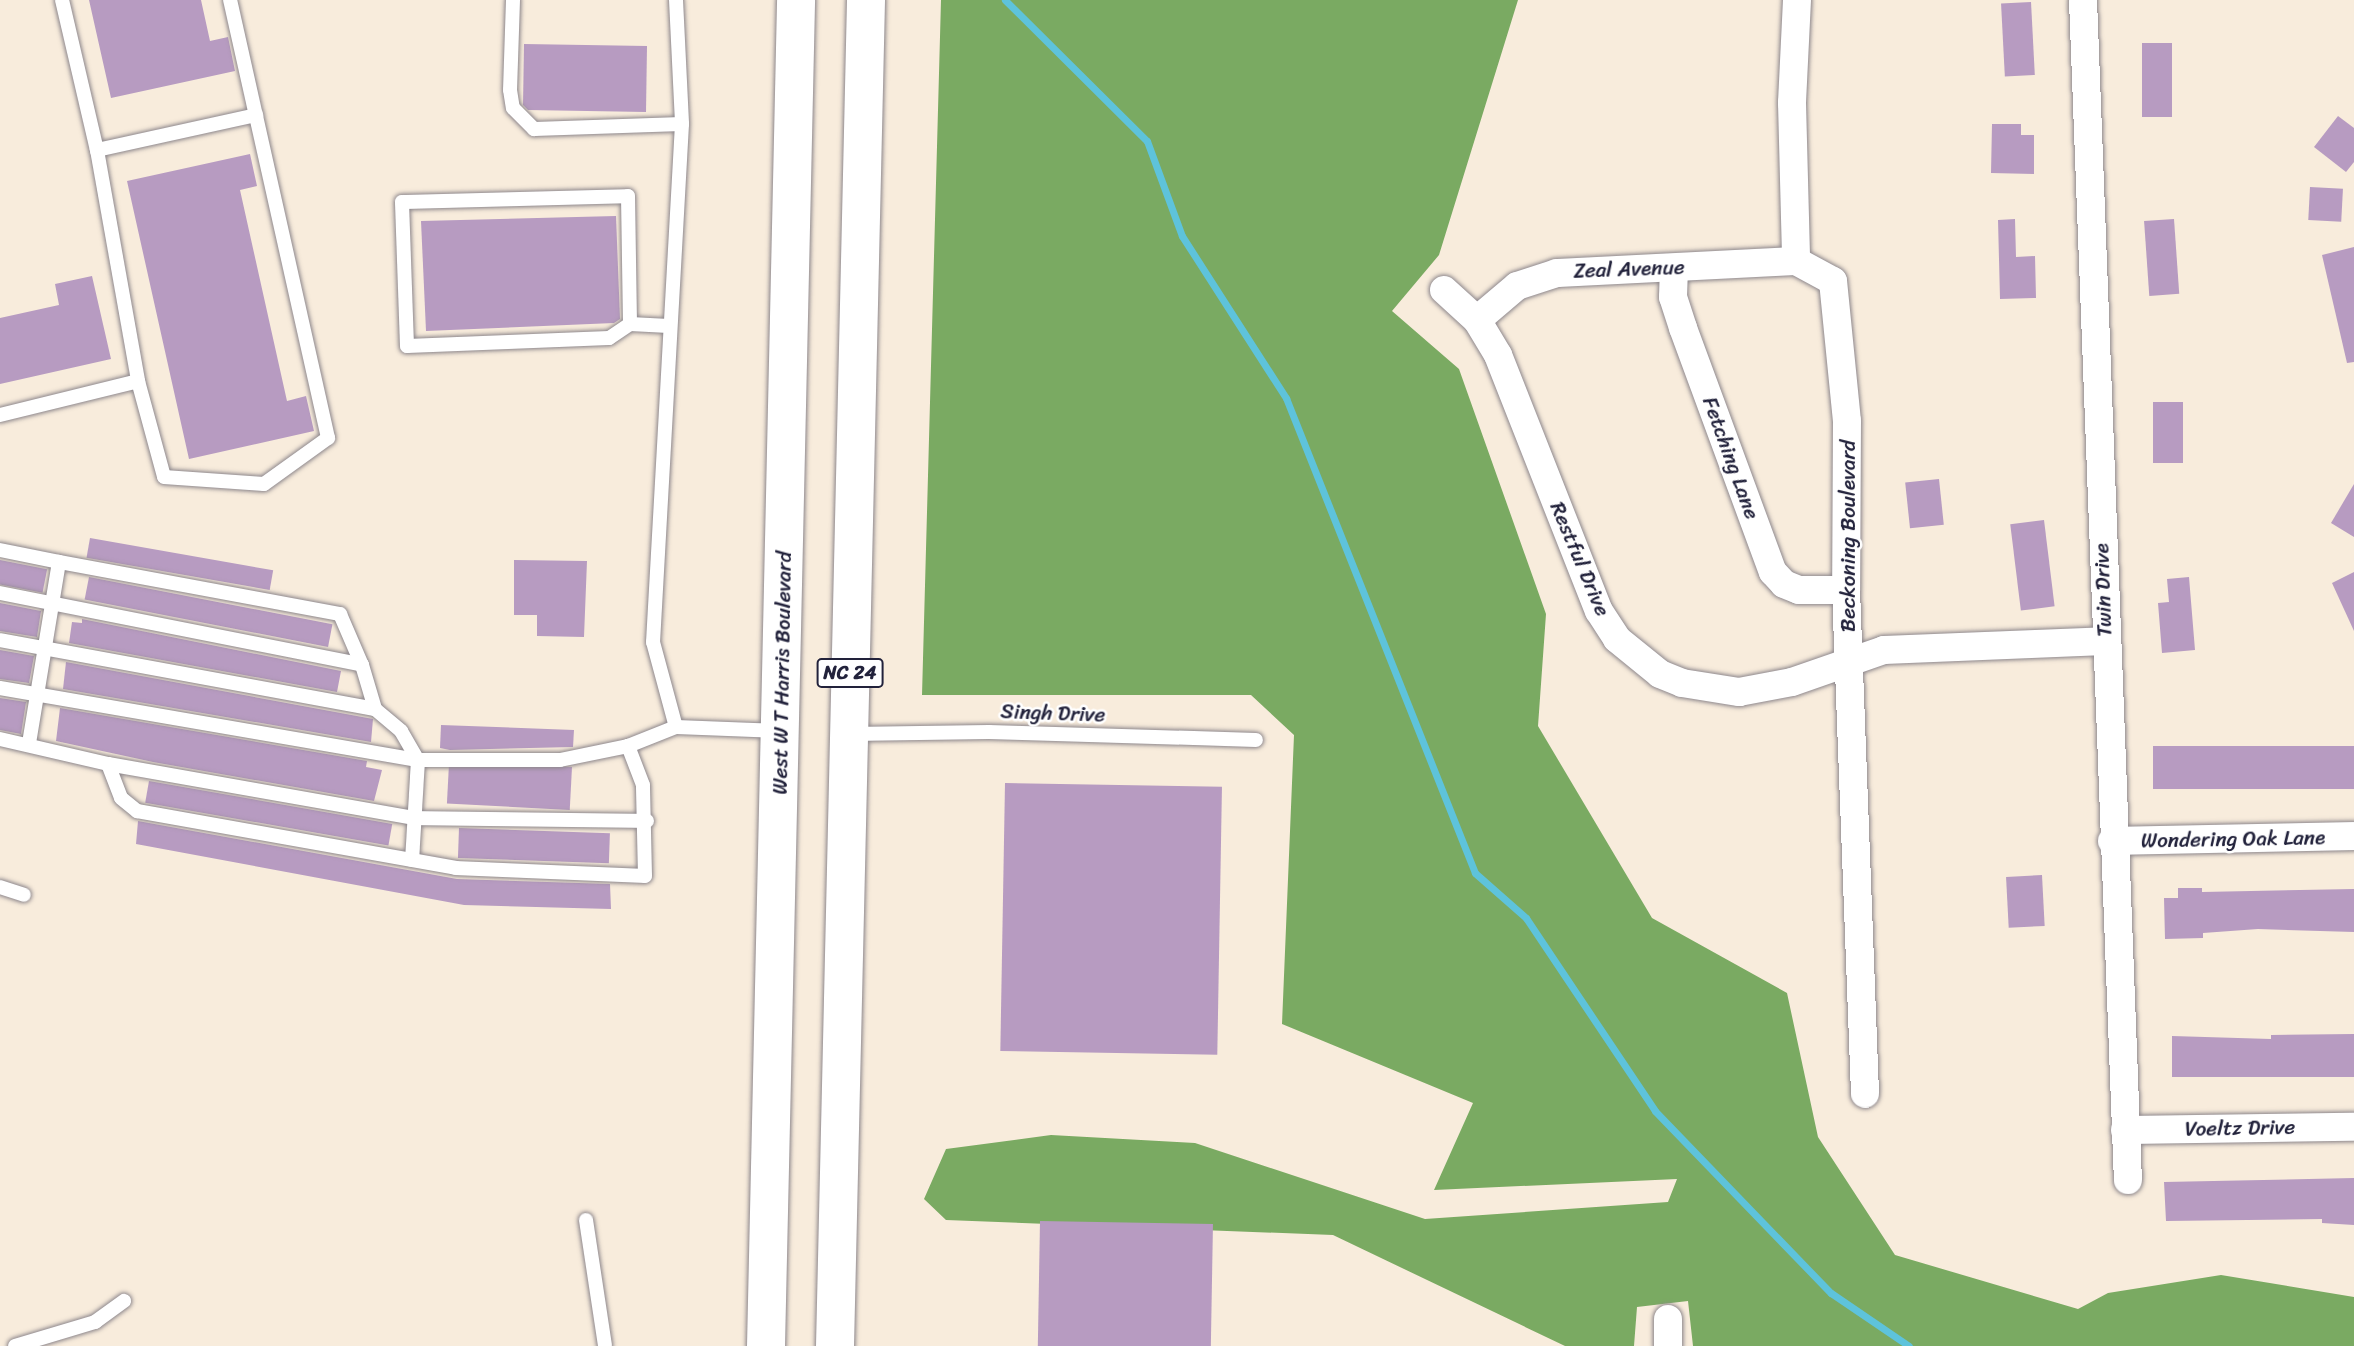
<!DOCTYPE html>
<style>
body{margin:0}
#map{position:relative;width:2354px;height:1346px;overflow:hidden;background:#f8ecdc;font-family:Sriracha,sans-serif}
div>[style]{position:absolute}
.forest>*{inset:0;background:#7aaa62}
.stream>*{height:7px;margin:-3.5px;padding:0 3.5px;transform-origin:3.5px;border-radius:3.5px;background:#5ec3db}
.building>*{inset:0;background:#b79bc1;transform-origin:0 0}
.roads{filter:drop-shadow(0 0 2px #8d878c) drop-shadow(0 0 2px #8d878c)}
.service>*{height:14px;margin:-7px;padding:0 7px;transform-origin:7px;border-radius:7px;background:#fff}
.minor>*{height:28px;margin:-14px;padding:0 14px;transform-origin:14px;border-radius:14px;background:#fff}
.primary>*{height:38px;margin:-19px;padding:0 19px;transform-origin:19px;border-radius:19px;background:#fff}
span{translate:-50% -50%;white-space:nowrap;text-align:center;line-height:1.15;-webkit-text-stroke:5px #fff;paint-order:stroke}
.shield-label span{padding:2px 5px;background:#fff;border:2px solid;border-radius:5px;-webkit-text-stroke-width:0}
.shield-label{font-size:19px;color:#22223b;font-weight:700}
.street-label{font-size:21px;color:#22223b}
</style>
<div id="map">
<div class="forest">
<i style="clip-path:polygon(941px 0,1518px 0,1439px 255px,1392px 311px,1459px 369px,1546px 614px,1538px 726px,1652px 918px,1787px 993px,1818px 1137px,1895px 1255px,2078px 1309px,2108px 1293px,2221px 1275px,2354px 1297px,2354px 1346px,1693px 1346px,1688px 1301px,1637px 1307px,1634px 1346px,1565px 1346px,1333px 1235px,946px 1220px,924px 1199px,946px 1149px,1051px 1135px,1195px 1143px,1425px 1219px,1668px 1202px,1677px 1179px,1434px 1190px,1473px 1103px,1282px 1024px,1294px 735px,1251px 695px,922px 695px)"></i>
</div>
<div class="stream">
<i style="left:1005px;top:0;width:200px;rotate:44.8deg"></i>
<i style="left:1147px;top:141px;width:101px;rotate:69.8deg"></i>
<i style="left:1182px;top:236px;width:193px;rotate:57.3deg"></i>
<i style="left:1286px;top:398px;width:511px;rotate:68.3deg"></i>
<i style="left:1475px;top:873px;width:68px;rotate:41.4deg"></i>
<i style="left:1526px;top:918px;width:232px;rotate:56.2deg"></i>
<i style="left:1655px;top:1111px;width:253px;rotate:46deg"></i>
<i style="left:1831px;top:1293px;width:94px;rotate:34.2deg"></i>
</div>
<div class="building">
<i style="clip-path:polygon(89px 0,201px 0,210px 41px,228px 37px,235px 71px,111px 98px)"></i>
<i style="left:2031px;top:2px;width:73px;height:30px;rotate:87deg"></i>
<i style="left:2142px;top:43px;width:30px;height:74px"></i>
<i style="clip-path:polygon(524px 44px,647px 46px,646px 112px,528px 110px,523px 105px)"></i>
<i style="clip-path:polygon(2338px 116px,2354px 128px,2354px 162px,2346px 172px,2314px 147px)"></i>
<i style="clip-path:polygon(1992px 124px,2021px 124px,2021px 135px,2034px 135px,2034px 174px,1991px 173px)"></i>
<i style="clip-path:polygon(250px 154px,257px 186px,240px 190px,287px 401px,306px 396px,314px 431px,189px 459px,127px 181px)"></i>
<i style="left:2310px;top:187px;width:33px;height:33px;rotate:3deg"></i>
<i style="clip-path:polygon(616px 216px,620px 319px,614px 323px,426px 331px,421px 221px)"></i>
<i style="clip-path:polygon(2015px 219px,2016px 257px,2035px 256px,2036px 298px,2000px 299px,1998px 220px)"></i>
<i style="left:2174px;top:219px;width:75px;height:30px;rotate:86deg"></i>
<i style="clip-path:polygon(2354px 247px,2354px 362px,2347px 363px,2322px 255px)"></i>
<i style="clip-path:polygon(92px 276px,111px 359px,0 384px,0 318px,59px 305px,55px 284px)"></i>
<i style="left:2153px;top:402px;width:30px;height:61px"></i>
<i style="left:1939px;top:479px;width:46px;height:34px;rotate:84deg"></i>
<i style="clip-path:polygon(2354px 484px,2354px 537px,2331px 523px)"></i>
<i style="left:2044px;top:520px;width:87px;height:34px;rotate:83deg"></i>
<i style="left:90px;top:538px;width:186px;height:20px;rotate:10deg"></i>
<i style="left:0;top:560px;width:48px;height:24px;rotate:11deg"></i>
<i style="clip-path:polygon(514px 560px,587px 561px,584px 637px,537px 636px,537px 615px,514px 615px)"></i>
<i style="clip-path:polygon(2354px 572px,2354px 631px,2332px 583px)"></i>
<i style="left:89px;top:577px;width:248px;height:23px;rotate:11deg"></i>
<i style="clip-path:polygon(2189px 577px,2195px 650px,2162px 653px,2158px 603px,2169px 602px,2167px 579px)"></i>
<i style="clip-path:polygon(0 603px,41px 611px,37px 637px,0 631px)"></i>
<i style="clip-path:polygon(82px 619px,341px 671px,337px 692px,69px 643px,72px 622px,82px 623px)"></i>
<i style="clip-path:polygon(0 650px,34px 656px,29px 683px,0 679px)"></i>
<i style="clip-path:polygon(66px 662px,373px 719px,371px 742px,63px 689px)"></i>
<i style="clip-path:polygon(0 698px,26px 702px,21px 734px,0 730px)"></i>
<i style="clip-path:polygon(60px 708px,367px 761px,366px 767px,382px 770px,374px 801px,153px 762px,56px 741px)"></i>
<i style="clip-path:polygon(441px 725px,574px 730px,573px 747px,450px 750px,440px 748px)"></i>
<i style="left:2354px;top:746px;width:43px;height:201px;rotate:90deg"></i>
<i style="left:572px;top:767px;width:43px;height:123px;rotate:93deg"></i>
<i style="left:149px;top:781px;width:247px;height:22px;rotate:10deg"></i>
<i style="left:1005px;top:783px;width:217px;height:268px;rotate:1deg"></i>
<i style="clip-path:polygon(138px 821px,457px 879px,610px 884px,611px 909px,464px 905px,136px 844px)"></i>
<i style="left:459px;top:828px;width:151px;height:30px;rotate:2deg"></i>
<i style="left:2042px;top:875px;width:51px;height:36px;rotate:87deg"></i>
<i style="clip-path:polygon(2178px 888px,2202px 888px,2202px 892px,2354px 889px,2354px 932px,2258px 929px,2203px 933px,2203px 938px,2165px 939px,2164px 898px,2178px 898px)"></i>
<i style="clip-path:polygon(2354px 1034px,2354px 1077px,2172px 1077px,2172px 1036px,2271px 1039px,2271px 1035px)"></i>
<i style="clip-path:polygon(2354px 1178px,2354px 1225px,2322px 1223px,2322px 1219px,2166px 1221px,2164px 1182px)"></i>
<i style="left:1040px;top:1221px;width:173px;height:125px;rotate:1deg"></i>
</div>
<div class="roads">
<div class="service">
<i style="left:62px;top:0;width:154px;rotate:76.9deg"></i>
<i style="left:97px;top:150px;width:163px;rotate:-12.4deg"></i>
<i style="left:513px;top:0;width:90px;rotate:91.9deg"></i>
<i style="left:510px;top:90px;width:18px;rotate:81deg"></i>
<i style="left:513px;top:108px;width:30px;rotate:45deg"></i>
<i style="left:534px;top:129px;width:148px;rotate:-1.9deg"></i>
<i style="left:676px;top:0;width:124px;rotate:87.2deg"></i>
<i style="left:682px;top:124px;width:519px;rotate:93.2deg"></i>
<i style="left:653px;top:642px;width:88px;rotate:74.9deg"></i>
<i style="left:676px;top:727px;width:104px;rotate:2.2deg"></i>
<i style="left:97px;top:150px;width:235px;rotate:79.9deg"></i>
<i style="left:630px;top:324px;width:25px;rotate:146deg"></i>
<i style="left:609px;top:338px;width:202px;rotate:177.7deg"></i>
<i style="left:407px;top:346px;width:144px;rotate:-92deg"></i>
<i style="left:402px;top:202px;width:226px;rotate:-1.5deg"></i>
<i style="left:628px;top:196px;width:128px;rotate:89.1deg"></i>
<i style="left:630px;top:324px;width:39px;rotate:3deg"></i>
<i style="left:0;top:415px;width:142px;rotate:-13.8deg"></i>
<i style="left:138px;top:381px;width:99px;rotate:74.8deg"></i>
<i style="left:164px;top:477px;width:100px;rotate:4deg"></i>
<i style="left:264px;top:484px;width:79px;rotate:-35.7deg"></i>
<i style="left:328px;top:438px;width:449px;rotate:-102.6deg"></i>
<i style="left:0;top:550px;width:60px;rotate:11.5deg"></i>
<i style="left:59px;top:562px;width:183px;rotate:99.4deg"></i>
<i style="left:59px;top:562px;width:286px;rotate:10.5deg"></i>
<i style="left:340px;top:614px;width:56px;rotate:66.7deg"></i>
<i style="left:0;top:593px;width:369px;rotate:11.2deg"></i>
<i style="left:362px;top:665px;width:46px;rotate:73.5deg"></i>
<i style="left:375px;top:709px;width:381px;rotate:-169.6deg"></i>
<i style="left:0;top:688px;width:424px;rotate:9.8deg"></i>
<i style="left:418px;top:760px;width:142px"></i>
<i style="left:560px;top:760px;width:69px;rotate:-11.6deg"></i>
<i style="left:628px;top:746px;width:52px;rotate:-21.6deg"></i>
<i style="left:375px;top:709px;width:34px;rotate:40deg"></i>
<i style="left:401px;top:731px;width:34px;rotate:60deg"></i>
<i style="left:418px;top:760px;width:100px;rotate:93.4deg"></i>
<i style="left:850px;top:734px;width:139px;rotate:-0.8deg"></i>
<i style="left:989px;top:732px;width:267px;rotate:1.7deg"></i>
<i style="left:0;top:739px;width:111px;rotate:13deg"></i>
<i style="left:108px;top:764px;width:36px;rotate:69deg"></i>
<i style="left:121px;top:798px;width:21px;rotate:39deg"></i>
<i style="left:137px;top:811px;width:324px;rotate:10.1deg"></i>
<i style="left:456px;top:868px;width:189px;rotate:2.4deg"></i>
<i style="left:645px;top:876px;width:91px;rotate:-91.3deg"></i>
<i style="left:643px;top:785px;width:42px;rotate:-111deg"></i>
<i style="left:108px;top:764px;width:310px;rotate:10deg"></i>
<i style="left:413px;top:818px;width:234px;rotate:0.7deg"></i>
<i style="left:0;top:887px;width:25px;rotate:18deg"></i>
<i style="left:586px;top:1220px;width:127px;rotate:81.4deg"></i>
<i style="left:15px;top:1346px;width:84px;rotate:-16.7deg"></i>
<i style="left:95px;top:1322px;width:36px;rotate:-36deg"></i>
</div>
<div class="minor">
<i style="left:1797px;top:0;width:103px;rotate:92.8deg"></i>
<i style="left:1792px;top:103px;width:158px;rotate:88.5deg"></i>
<i style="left:1796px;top:261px;width:42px;rotate:28.4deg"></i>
<i style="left:1833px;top:281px;width:141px;rotate:84.3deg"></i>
<i style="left:1847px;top:421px;width:169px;rotate:90.3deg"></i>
<i style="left:1846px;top:590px;width:504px;rotate:87.84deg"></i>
<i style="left:2083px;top:0;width:1181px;rotate:87.82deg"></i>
<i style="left:1674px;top:268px;width:29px;rotate:92deg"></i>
<i style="left:1673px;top:297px;width:33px;rotate:72deg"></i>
<i style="left:1683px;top:328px;width:260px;rotate:69.8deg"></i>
<i style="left:1773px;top:572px;width:16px;rotate:47deg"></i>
<i style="left:1784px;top:584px;width:16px;rotate:22deg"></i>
<i style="left:1799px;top:590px;width:47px"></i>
<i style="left:1444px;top:290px;width:45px;rotate:42.3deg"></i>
<i style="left:1477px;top:320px;width:41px;rotate:59deg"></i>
<i style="left:1498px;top:355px;width:275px;rotate:68.5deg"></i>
<i style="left:1599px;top:611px;width:33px;rotate:57deg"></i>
<i style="left:1617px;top:639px;width:55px;rotate:39.1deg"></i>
<i style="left:1660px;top:674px;width:24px;rotate:22deg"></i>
<i style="left:1682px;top:683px;width:58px;rotate:9deg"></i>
<i style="left:1739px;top:692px;width:54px;rotate:-10.7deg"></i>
<i style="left:1792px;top:682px;width:97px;rotate:-19.2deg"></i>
<i style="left:1884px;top:650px;width:221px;rotate:-2.3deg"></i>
<i style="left:1477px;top:320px;width:52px;rotate:-40.4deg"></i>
<i style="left:1517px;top:286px;width:42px;rotate:-18deg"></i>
<i style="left:1557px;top:273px;width:239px;rotate:-2.9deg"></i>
<i style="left:2112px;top:841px;width:242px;rotate:-1.2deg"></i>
<i style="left:2125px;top:1130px;width:229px;rotate:-0.8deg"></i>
<i style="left:1668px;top:1346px;width:27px;rotate:-90deg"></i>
</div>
<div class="primary">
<i style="left:766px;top:1346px;width:1346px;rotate:-88.72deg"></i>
<i style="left:835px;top:1346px;width:1346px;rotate:-88.68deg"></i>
</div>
</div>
<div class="shield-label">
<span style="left:850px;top:673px">NC 24</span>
</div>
<div class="street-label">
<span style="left:1629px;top:269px;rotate:-2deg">Zeal Avenue</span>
<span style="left:1731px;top:458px;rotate:70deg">Fetching Lane</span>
<span style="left:1848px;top:536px;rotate:-90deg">Beckoning Boulevard</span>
<span style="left:1580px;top:559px;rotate:67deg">Restful Drive</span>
<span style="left:2103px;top:590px;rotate:-92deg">Twin Drive</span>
<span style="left:782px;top:673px;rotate:-89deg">West W T Harris Boulevard</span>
<span style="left:1053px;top:713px;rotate:2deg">Singh Drive</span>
<span style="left:2233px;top:839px;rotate:-1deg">Wondering Oak Lane</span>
<span style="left:2240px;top:1128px;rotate:-1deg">Voeltz Drive</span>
</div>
</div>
